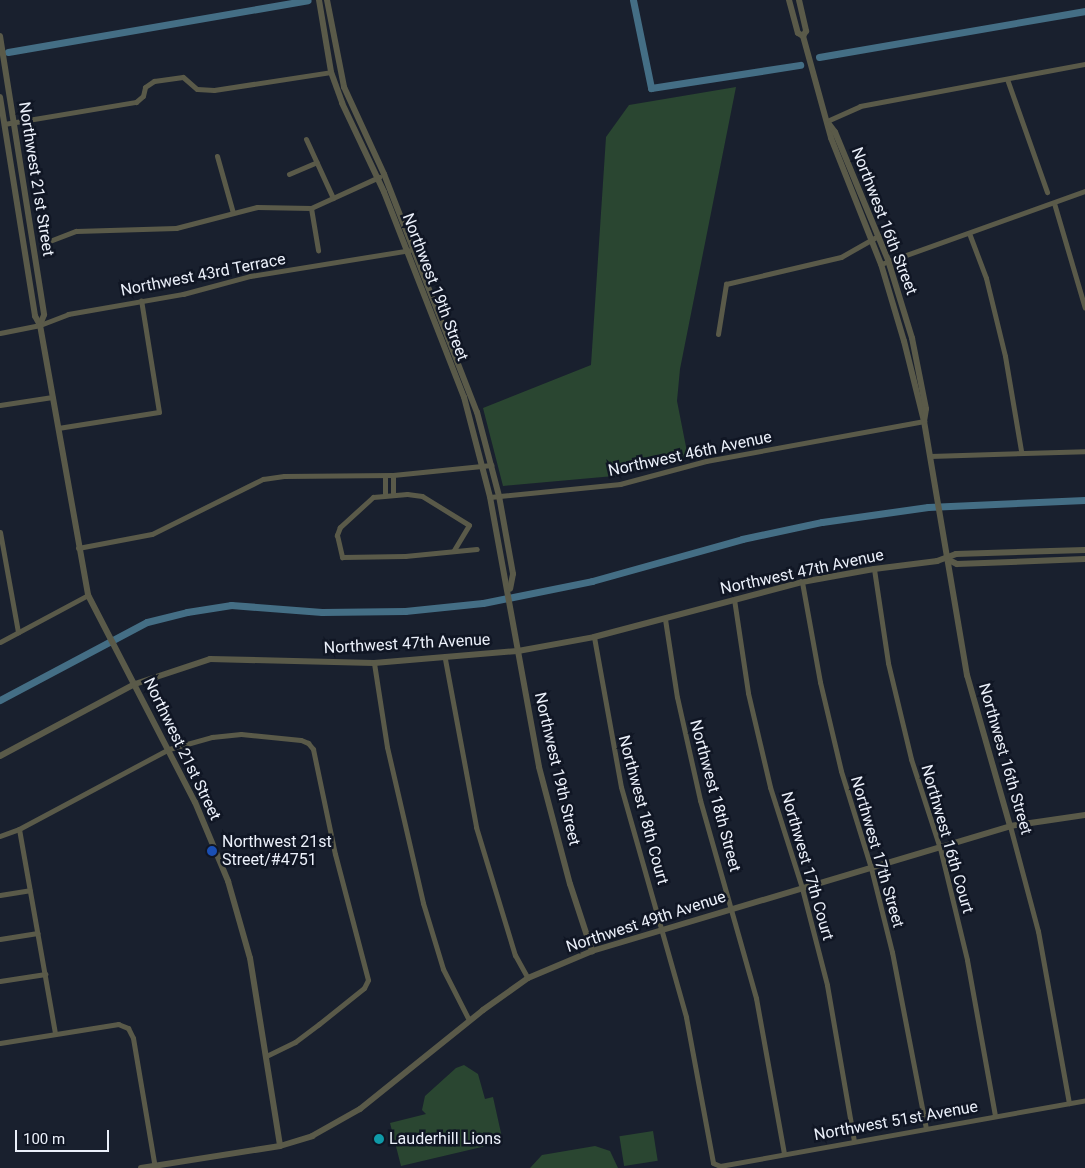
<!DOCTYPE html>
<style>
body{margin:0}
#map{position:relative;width:1085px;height:1168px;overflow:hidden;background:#19202e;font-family:Roboto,sans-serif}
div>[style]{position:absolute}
.green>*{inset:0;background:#2a4631;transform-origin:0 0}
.canal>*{height:7px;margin:-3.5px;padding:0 3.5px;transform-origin:3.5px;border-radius:3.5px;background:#446e85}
.minor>*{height:5px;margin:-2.5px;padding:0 2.5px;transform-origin:2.5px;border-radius:2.5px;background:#5a5a49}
.tertiary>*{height:6px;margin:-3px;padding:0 3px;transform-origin:3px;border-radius:3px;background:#5a5a49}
.dots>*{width:14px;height:14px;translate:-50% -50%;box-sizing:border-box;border:2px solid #101624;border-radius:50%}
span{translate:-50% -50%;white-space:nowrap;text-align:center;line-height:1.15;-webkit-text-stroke:5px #101624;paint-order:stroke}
.street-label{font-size:16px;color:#ebf0fa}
.poi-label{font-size:16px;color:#ebf0fa}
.left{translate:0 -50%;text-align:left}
.scale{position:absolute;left:15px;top:1130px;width:94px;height:22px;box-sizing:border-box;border:2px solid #ebf0fa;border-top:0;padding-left:6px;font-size:15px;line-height:18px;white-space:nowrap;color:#ebf0fa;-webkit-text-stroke:4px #101624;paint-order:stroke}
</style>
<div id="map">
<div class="green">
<i style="clip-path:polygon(736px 87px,680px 369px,677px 401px,688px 457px,614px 476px,503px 486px,483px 408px,591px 365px,606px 137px,629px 105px)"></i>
<i style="clip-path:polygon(464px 1065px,478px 1074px,485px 1099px,493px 1097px,503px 1142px,401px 1166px,390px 1123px,426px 1114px,422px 1110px,425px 1096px,456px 1068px)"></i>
<i style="left:653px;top:1131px;width:30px;height:34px;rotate:81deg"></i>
<i style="clip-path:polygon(595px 1146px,610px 1151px,618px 1168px,530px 1168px,542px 1155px)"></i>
</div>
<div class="canal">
<i style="left:633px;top:0;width:90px;rotate:78.4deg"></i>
<i style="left:651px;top:88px;width:151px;rotate:-8.8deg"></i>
<i style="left:8px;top:52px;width:304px;rotate:-9.8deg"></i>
<i style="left:819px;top:57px;width:270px;rotate:-9.8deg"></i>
<i style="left:0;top:700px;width:166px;rotate:-28deg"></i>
<i style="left:147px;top:622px;width:41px;rotate:-14deg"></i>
<i style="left:187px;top:612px;width:45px;rotate:-9deg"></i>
<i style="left:231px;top:605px;width:91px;rotate:4.4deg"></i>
<i style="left:322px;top:612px;width:83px;rotate:-0.7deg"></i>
<i style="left:405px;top:611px;width:78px;rotate:-5.9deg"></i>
<i style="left:483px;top:603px;width:111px;rotate:-11.4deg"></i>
<i style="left:592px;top:581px;width:156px;rotate:-15.6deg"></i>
<i style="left:742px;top:539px;width:82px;rotate:-12deg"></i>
<i style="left:822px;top:522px;width:107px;rotate:-8.1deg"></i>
<i style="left:928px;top:507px;width:157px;rotate:-2.6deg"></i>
</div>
<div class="minor">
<i style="left:1007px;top:79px;width:120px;rotate:70.5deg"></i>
<i style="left:827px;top:121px;width:36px;rotate:-24deg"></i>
<i style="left:860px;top:106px;width:229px;rotate:-10.6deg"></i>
<i style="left:4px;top:124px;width:134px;rotate:-9.5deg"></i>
<i style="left:136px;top:102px;width:9px;rotate:-41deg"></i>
<i style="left:143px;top:96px;width:9px;rotate:-77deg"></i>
<i style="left:145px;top:87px;width:11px;rotate:-34deg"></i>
<i style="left:154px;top:81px;width:29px;rotate:-8deg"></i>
<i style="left:183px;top:77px;width:18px;rotate:41deg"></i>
<i style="left:197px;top:89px;width:17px;rotate:3deg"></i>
<i style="left:214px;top:90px;width:118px;rotate:-8.7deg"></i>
<i style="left:306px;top:139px;width:65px;rotate:65.4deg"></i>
<i style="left:217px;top:156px;width:59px;rotate:74.3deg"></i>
<i style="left:289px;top:174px;width:30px;rotate:-23deg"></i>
<i style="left:1054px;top:203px;width:109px;rotate:73.6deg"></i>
<i style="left:311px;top:208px;width:43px;rotate:80.5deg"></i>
<i style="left:969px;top:233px;width:48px;rotate:69.3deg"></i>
<i style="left:986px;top:278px;width:80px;rotate:76.3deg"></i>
<i style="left:1005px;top:356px;width:96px;rotate:80.4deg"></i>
<i style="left:47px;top:242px;width:31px;rotate:-21deg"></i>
<i style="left:76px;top:231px;width:100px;rotate:-1.7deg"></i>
<i style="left:176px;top:228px;width:84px;rotate:-14.5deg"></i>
<i style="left:257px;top:207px;width:54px;rotate:1.1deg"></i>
<i style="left:311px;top:208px;width:75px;rotate:-24.5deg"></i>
<i style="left:881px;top:264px;width:217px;rotate:-19.7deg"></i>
<i style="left:0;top:333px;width:41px;rotate:-11.3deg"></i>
<i style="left:40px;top:325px;width:30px;rotate:-21deg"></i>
<i style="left:68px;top:314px;width:117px;rotate:-9.9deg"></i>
<i style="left:183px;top:294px;width:69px;rotate:-15deg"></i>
<i style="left:250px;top:276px;width:162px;rotate:-9.2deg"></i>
<i style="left:718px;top:334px;width:51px;rotate:-80.9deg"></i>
<i style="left:726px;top:284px;width:118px;rotate:-13.2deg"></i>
<i style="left:841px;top:257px;width:43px;rotate:-29.6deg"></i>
<i style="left:0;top:405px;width:53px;rotate:-8.7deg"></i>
<i style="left:58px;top:428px;width:102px;rotate:-9deg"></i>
<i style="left:159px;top:412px;width:113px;rotate:-99.1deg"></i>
<i style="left:930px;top:456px;width:155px;rotate:-1.8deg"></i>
<i style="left:393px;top:475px;width:20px;rotate:90deg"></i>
<i style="left:385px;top:476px;width:19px;rotate:90deg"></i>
<i style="left:490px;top:497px;width:131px;rotate:-5.7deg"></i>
<i style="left:620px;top:484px;width:89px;rotate:-15deg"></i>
<i style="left:706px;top:461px;width:222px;rotate:-10.4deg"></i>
<i style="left:0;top:532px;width:102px;rotate:79.8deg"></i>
<i style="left:78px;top:548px;width:75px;rotate:-10.7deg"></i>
<i style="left:152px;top:534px;width:124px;rotate:-26.4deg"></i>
<i style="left:263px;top:479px;width:21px;rotate:-8deg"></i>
<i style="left:284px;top:476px;width:109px;rotate:-0.5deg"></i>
<i style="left:393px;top:475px;width:99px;rotate:-5.8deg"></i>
<i style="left:454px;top:550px;width:29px;rotate:-59deg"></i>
<i style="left:469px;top:525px;width:55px;rotate:-148.3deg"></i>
<i style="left:422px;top:496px;width:15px;rotate:-172deg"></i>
<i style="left:407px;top:494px;width:34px;rotate:175deg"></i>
<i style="left:373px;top:497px;width:45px;rotate:137.7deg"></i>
<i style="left:340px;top:527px;width:9px;rotate:111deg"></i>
<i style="left:337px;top:535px;width:23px;rotate:77deg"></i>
<i style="left:342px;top:557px;width:63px;rotate:-0.9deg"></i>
<i style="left:405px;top:556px;width:72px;rotate:-5.6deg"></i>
<i style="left:874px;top:569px;width:95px;rotate:81.5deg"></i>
<i style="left:888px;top:663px;width:99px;rotate:76.5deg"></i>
<i style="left:911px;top:759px;width:94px;rotate:72deg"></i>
<i style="left:940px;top:848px;width:115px;rotate:76.4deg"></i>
<i style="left:967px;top:960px;width:158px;rotate:79.8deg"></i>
<i style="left:802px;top:582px;width:102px;rotate:79.8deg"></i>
<i style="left:820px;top:682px;width:91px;rotate:76.7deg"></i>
<i style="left:841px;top:771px;width:102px;rotate:72.8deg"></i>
<i style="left:871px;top:868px;width:87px;rotate:76deg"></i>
<i style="left:892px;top:952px;width:179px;rotate:79.1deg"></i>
<i style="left:734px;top:599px;width:95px;rotate:81.5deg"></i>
<i style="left:748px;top:693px;width:97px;rotate:76.8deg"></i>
<i style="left:770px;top:787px;width:106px;rotate:72.4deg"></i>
<i style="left:802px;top:888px;width:100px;rotate:75.5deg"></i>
<i style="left:827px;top:985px;width:158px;rotate:80.2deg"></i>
<i style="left:665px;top:619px;width:79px;rotate:81.3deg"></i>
<i style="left:677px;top:697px;width:106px;rotate:77.4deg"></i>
<i style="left:700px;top:800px;width:206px;rotate:74.2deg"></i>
<i style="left:756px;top:998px;width:158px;rotate:79.8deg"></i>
<i style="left:594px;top:637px;width:152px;rotate:79.8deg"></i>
<i style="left:621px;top:787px;width:239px;rotate:74.2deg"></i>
<i style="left:686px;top:1017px;width:148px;rotate:79.5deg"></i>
<i style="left:713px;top:1163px;width:8px;rotate:23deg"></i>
<i style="left:720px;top:1166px;width:371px;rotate:-10.2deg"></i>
<i style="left:0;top:642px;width:100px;rotate:-28.1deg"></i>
<i style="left:445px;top:659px;width:171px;rotate:79.5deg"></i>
<i style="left:476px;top:827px;width:134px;rotate:73.1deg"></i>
<i style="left:515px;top:955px;width:26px;rotate:61deg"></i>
<i style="left:374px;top:663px;width:85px;rotate:81.2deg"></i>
<i style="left:387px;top:747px;width:160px;rotate:77deg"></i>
<i style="left:423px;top:903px;width:69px;rotate:73.1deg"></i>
<i style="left:443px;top:969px;width:57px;rotate:63deg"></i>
<i style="left:1010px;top:826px;width:109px;rotate:75.1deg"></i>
<i style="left:1038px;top:931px;width:175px;rotate:79.8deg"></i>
<i style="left:19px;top:829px;width:208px;rotate:80deg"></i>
<i style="left:0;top:836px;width:20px;rotate:-20deg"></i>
<i style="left:19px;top:829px;width:170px;rotate:-28.1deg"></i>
<i style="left:169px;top:749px;width:45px;rotate:-15.6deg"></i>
<i style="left:212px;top:737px;width:29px;rotate:-6deg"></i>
<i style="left:241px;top:734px;width:60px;rotate:5.7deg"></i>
<i style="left:301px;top:740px;width:8px;rotate:23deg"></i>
<i style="left:308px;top:743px;width:8px;rotate:50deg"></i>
<i style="left:313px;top:749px;width:107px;rotate:78.2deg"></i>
<i style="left:335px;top:854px;width:130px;rotate:75.3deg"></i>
<i style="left:368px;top:980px;width:9px;rotate:117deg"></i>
<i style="left:364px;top:988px;width:58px;rotate:141.3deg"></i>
<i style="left:319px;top:1024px;width:30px;rotate:143deg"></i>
<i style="left:295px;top:1042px;width:32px;rotate:154deg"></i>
<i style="left:0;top:895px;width:30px;rotate:-9deg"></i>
<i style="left:0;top:939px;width:38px;rotate:-9deg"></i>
<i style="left:0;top:981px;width:46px;rotate:-8.8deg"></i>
<i style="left:0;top:1043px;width:120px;rotate:-9.1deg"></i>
<i style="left:118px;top:1024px;width:11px;rotate:22deg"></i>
<i style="left:128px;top:1028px;width:11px;rotate:63deg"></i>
<i style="left:133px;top:1038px;width:132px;rotate:80.4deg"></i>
</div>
<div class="tertiary">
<i style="left:319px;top:0;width:73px;rotate:80.5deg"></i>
<i style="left:331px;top:72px;width:33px;rotate:70deg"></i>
<i style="left:342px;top:103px;width:98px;rotate:64.7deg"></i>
<i style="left:384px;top:192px;width:220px;rotate:68.7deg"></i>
<i style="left:464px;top:397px;width:103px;rotate:75.4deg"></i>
<i style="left:490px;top:497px;width:274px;rotate:79.7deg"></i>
<i style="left:539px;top:767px;width:121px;rotate:75.2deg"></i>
<i style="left:570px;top:884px;width:71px;rotate:71.8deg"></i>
<i style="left:327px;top:0;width:89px;rotate:78.9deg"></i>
<i style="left:344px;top:87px;width:96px;rotate:65.3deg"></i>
<i style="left:384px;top:174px;width:256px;rotate:68.7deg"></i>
<i style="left:477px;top:412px;width:87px;rotate:75.3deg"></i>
<i style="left:499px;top:496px;width:79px;rotate:79.8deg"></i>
<i style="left:513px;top:574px;width:15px;rotate:101deg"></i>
<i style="left:789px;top:0;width:34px;rotate:75deg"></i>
<i style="left:798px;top:33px;width:6px;rotate:31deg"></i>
<i style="left:799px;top:0;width:32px;rotate:77deg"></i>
<i style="left:806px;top:31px;width:6px;rotate:121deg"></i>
<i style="left:803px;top:36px;width:106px;rotate:74.6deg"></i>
<i style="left:831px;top:138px;width:136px;rotate:68.4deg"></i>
<i style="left:881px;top:264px;width:80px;rotate:73.4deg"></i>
<i style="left:904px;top:341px;width:82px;rotate:76deg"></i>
<i style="left:924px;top:421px;width:258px;rotate:80.4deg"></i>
<i style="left:967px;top:675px;width:157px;rotate:74.1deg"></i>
<i style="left:0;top:36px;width:282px;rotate:81deg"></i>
<i style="left:44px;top:315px;width:11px;rotate:112deg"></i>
<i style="left:0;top:97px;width:222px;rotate:80.9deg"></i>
<i style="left:35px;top:316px;width:10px;rotate:61deg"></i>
<i style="left:40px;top:325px;width:274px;rotate:79.9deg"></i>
<i style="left:88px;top:595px;width:233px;rotate:62.7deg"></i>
<i style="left:195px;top:802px;width:86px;rotate:67.3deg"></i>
<i style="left:228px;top:881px;width:80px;rotate:74.1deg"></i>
<i style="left:250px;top:958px;width:190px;rotate:80.9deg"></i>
<i style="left:829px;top:124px;width:10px;rotate:53deg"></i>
<i style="left:835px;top:132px;width:139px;rotate:67.5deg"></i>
<i style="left:888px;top:260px;width:82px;rotate:72.9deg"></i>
<i style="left:912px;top:338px;width:72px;rotate:78.8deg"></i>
<i style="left:926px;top:409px;width:12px;rotate:99deg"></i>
<i style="left:947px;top:559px;width:11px;rotate:27deg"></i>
<i style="left:957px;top:564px;width:128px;rotate:-2.2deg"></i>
<i style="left:0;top:756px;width:153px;rotate:-28.1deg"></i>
<i style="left:135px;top:684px;width:79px;rotate:-18.4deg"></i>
<i style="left:210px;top:659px;width:164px;rotate:1.4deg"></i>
<i style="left:374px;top:663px;width:144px;rotate:-4.8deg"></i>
<i style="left:518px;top:651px;width:77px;rotate:-10.4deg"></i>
<i style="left:594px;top:637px;width:215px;rotate:-14.8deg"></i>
<i style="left:802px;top:582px;width:73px;rotate:-10.2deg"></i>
<i style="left:874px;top:569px;width:64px;rotate:-7.2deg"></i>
<i style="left:937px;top:561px;width:20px;rotate:-20deg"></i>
<i style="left:956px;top:554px;width:129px;rotate:-1.8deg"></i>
<i style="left:141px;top:1168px;width:141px;rotate:-9deg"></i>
<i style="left:280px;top:1146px;width:34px;rotate:-17deg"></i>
<i style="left:312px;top:1136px;width:55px;rotate:-29.4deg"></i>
<i style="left:360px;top:1109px;width:158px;rotate:-38.8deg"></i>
<i style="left:483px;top:1010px;width:55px;rotate:-35.4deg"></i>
<i style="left:528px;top:978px;width:69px;rotate:-22.9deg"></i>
<i style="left:592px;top:951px;width:436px;rotate:-16.6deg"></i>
<i style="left:1010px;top:826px;width:76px;rotate:-8.3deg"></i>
</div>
<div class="dots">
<i style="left:212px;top:851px;background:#1a4fb4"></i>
<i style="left:379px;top:1139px;background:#0f9aa8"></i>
</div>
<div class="street-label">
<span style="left:36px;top:179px;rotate:81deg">Northwest 21st Street</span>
<span style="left:884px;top:221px;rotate:69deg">Northwest 16th Street</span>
<span style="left:203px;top:275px;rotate:-11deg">Northwest 43rd Terrace</span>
<span style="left:435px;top:287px;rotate:69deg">Northwest 19th Street</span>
<span style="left:690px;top:454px;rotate:-12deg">Northwest 46th Avenue</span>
<span style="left:802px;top:572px;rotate:-12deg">Northwest 47th Avenue</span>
<span style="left:407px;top:644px;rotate:-3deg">Northwest 47th Avenue</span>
<span style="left:182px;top:749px;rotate:64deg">Northwest 21st Street</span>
<span style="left:1005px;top:759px;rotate:74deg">Northwest 16th Street</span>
<span style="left:557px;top:769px;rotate:77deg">Northwest 19th Street</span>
<span style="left:715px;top:796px;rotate:75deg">Northwest 18th Street</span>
<span style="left:643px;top:810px;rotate:75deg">Northwest 18th Court</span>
<span style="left:947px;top:839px;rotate:74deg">Northwest 16th Court</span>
<span style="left:877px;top:852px;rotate:74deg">Northwest 17th Street</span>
<span style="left:807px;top:866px;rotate:74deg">Northwest 17th Court</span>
<span style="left:646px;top:922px;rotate:-18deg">Northwest 49th Avenue</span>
<span style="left:896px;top:1121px;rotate:-10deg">Northwest 51st Avenue</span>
</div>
<div class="poi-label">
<span class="left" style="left:222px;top:851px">Northwest 21st<br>Street/#4751</span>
<span class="left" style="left:389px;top:1139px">Lauderhill Lions</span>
</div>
<div class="scale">100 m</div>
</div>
